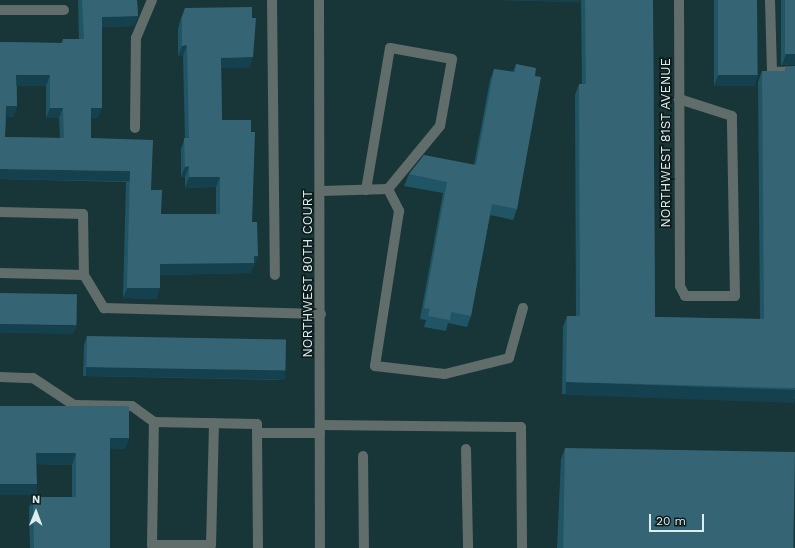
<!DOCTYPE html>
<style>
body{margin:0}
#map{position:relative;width:795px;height:548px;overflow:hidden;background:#183638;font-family:"Work Sans",sans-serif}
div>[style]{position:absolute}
.minor>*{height:10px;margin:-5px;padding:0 5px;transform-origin:5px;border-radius:5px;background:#606d6a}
.wall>*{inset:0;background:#205565;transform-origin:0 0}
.shaded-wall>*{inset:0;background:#14414d;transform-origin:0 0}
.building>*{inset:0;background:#356574;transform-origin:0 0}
span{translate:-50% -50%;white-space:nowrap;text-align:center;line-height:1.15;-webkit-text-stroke:3.5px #0e1b1c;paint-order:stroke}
.street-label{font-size:13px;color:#ddeeef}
.north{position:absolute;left:16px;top:492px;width:40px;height:40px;-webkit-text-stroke:3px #0e1b1c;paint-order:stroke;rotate:1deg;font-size:11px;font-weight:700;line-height:16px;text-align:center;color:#ddeeef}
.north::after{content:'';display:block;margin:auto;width:14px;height:18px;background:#ddeeef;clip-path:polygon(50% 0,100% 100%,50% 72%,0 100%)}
.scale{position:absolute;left:649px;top:514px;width:55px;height:18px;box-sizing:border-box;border:2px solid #ddeeef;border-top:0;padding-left:5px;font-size:12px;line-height:14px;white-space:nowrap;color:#ddeeef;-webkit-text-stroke:3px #0e1b1c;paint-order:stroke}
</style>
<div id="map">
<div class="minor">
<i style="left:272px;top:0;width:275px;rotate:89.4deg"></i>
<i style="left:319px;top:0;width:548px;rotate:89.9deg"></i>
<i style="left:679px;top:0;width:286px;rotate:89.8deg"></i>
<i style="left:680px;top:286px;width:11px;rotate:63deg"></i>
<i style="left:685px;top:296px;width:50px"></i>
<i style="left:735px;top:296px;width:180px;rotate:-91deg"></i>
<i style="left:732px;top:116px;width:56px;rotate:-162.2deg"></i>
<i style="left:770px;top:0;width:72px;rotate:88.4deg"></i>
<i style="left:772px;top:72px;width:23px;rotate:-2deg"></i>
<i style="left:0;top:10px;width:64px"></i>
<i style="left:135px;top:128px;width:90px;rotate:-89.4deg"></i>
<i style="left:136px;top:38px;width:41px;rotate:-67.2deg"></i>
<i style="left:388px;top:189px;width:25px;rotate:63deg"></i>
<i style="left:399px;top:211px;width:157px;rotate:98.8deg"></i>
<i style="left:375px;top:366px;width:70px;rotate:6.5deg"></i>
<i style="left:445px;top:374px;width:66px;rotate:-14deg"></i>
<i style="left:509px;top:358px;width:52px;rotate:-74.4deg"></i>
<i style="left:321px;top:191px;width:67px;rotate:-1.7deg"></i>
<i style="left:388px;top:189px;width:82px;rotate:-50.5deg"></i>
<i style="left:440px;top:126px;width:68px;rotate:-79.8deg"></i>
<i style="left:452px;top:59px;width:63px;rotate:-169.9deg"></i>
<i style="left:390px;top:48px;width:144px;rotate:99.6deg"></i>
<i style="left:0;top:212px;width:83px;rotate:1.4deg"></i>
<i style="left:83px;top:214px;width:61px;rotate:89.1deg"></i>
<i style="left:84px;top:275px;width:39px;rotate:59deg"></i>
<i style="left:104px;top:308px;width:217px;rotate:1.6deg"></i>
<i style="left:0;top:273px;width:84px;rotate:1.4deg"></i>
<i style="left:0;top:377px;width:33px;rotate:2deg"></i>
<i style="left:33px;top:378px;width:49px;rotate:33.4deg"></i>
<i style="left:74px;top:405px;width:58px;rotate:1deg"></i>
<i style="left:132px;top:406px;width:27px;rotate:36deg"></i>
<i style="left:214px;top:423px;width:122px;rotate:91.4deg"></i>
<i style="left:211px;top:545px;width:59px;rotate:180deg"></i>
<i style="left:152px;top:545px;width:123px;rotate:-89.1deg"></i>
<i style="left:154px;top:422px;width:103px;rotate:1.1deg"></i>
<i style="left:257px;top:424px;width:9px;rotate:90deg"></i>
<i style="left:320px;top:425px;width:201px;rotate:0.6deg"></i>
<i style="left:521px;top:427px;width:121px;rotate:89.5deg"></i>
<i style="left:466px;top:449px;width:99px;rotate:88.8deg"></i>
<i style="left:363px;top:456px;width:92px;rotate:89.4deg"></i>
<i style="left:258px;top:548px;width:115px;rotate:-90.5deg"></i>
<i style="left:257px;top:433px;width:63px"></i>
</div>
<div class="wall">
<i style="clip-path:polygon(evenodd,78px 0,137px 0,138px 16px,134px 26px,102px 27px,98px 118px,91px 118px,91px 138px,151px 190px,161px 214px,216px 214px,216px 187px,185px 188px,185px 177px,181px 177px,181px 149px,185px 138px,183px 56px,178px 56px,178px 29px,181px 18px,185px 8px,253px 57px,249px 68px,221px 68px,222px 120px,252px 222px,258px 256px,254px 266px,253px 266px,250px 273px,160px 275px,160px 288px,156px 299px,123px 298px,126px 182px,0 179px,0 42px,61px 43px,63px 39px,79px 39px,78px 0,17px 86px,46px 86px,46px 118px,59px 118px,60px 138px,5px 137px,6px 117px,13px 117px,17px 106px,17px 86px)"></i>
<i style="clip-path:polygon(500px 0,653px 0,655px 317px,760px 319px,758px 82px,762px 71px,785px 71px,786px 67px,795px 66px,795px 399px,562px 394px,563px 327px,567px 316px,576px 316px,575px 95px,579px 84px,582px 84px,581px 2px)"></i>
<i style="clip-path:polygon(714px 0,757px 0,758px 75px,754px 86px,714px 86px)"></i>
<i style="left:781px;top:0;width:14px;height:65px"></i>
<i style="clip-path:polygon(516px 64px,535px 76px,517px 209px,513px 220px,490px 215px,471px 316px,467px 327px,448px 323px,446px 331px,424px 327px,426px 320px,420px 319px,443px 193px,404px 186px,409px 174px,474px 165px,490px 80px,494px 69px,513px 72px)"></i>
<i style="clip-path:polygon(87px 336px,282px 380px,83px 376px,84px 345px)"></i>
<i style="clip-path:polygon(0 406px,129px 438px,125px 449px,110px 449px,110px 548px,30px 548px,29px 508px,33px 497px,72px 497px,72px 465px,36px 464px,33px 495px,0 495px)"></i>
<i style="clip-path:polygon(565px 448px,795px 548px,557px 548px,561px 459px)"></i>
</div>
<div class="shaded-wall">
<i style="clip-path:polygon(500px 0,582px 0,581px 2px)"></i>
<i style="clip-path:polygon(138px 16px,134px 26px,98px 27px,102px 17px)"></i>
<i style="clip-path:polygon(187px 45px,183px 56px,178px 56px,182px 46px)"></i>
<i style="clip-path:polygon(786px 54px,795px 54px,795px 65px,782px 65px)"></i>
<i style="clip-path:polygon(253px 57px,249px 68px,217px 68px,221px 58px)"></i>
<i style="clip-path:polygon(16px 75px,50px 75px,46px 86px,13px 86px)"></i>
<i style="clip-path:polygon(718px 75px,758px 75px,754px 86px,714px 86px)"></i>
<i style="clip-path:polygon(6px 106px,17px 106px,13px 117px,2px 117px)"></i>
<i style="clip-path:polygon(50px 108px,63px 108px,59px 118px,46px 118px)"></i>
<i style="clip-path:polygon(91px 108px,102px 108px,98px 118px,87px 118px)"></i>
<i style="clip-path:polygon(189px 166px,185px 177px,181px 177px,185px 167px)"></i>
<i style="left:0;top:169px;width:130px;height:10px;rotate:1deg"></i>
<i style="clip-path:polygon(189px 177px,220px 177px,216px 187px,185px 188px)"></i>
<i style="clip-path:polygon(254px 256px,258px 256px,254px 266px,253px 266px,250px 273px,156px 275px,160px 264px)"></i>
<i style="clip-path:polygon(127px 288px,160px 288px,156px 299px,123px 298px)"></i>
<i style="clip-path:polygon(0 324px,77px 326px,73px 334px,0 333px)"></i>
<i style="left:86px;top:367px;width:199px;height:9px;rotate:1deg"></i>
<i style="left:566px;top:382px;width:229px;height:13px;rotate:2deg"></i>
<i style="clip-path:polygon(110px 438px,129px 438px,125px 449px,106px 449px)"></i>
<i style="clip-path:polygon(36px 453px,76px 453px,72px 465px,32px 464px)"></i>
<i style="left:0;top:484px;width:37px;height:11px"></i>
</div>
<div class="building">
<i style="clip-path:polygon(evenodd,82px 0,137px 0,138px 16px,102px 17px,102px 108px,91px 108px,91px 138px,153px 140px,151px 190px,162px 190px,161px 214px,220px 214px,220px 177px,189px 177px,189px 166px,185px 167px,184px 138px,189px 138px,187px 45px,182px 46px,182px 18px,185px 8px,252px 7px,252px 18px,256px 18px,253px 57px,221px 58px,222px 120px,251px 120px,251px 132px,255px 132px,252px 222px,257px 222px,258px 256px,254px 256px,254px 263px,160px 264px,160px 288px,127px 288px,130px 171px,0 169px,0 42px,63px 43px,63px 39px,84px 39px,82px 0,16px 75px,50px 75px,50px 108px,63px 108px,64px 138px,5px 137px,6px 106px,17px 106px,16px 75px)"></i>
<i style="clip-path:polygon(585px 0,653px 0,655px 317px,764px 319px,762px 71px,786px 71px,786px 67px,795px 66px,795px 388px,566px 382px,567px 316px,580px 316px,579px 84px,586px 84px)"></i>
<i style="left:718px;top:0;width:39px;height:75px"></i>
<i style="left:785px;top:0;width:10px;height:54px"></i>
<i style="clip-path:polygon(516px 64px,536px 68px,535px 76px,541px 77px,517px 209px,492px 204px,471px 316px,451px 312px,450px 320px,428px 316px,430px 309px,424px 308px,447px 182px,409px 174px,424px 155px,476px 165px,494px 69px,515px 72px)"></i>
<i style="left:0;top:293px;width:77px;height:31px;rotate:1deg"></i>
<i style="left:87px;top:336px;width:199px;height:31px;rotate:1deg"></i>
<i style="clip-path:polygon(0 406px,129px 406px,129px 438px,110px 438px,110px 548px,34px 548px,33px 497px,76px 497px,76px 453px,36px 453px,37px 484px,0 484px)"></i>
<i style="left:565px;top:448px;width:230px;height:100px;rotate:1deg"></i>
</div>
<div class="street-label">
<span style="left:666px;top:143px;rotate:-90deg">NORTHWEST 81ST AVENUE</span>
<span style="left:308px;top:274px;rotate:-90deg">NORTHWEST 80TH COURT</span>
</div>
<div class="north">N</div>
<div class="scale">20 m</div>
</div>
